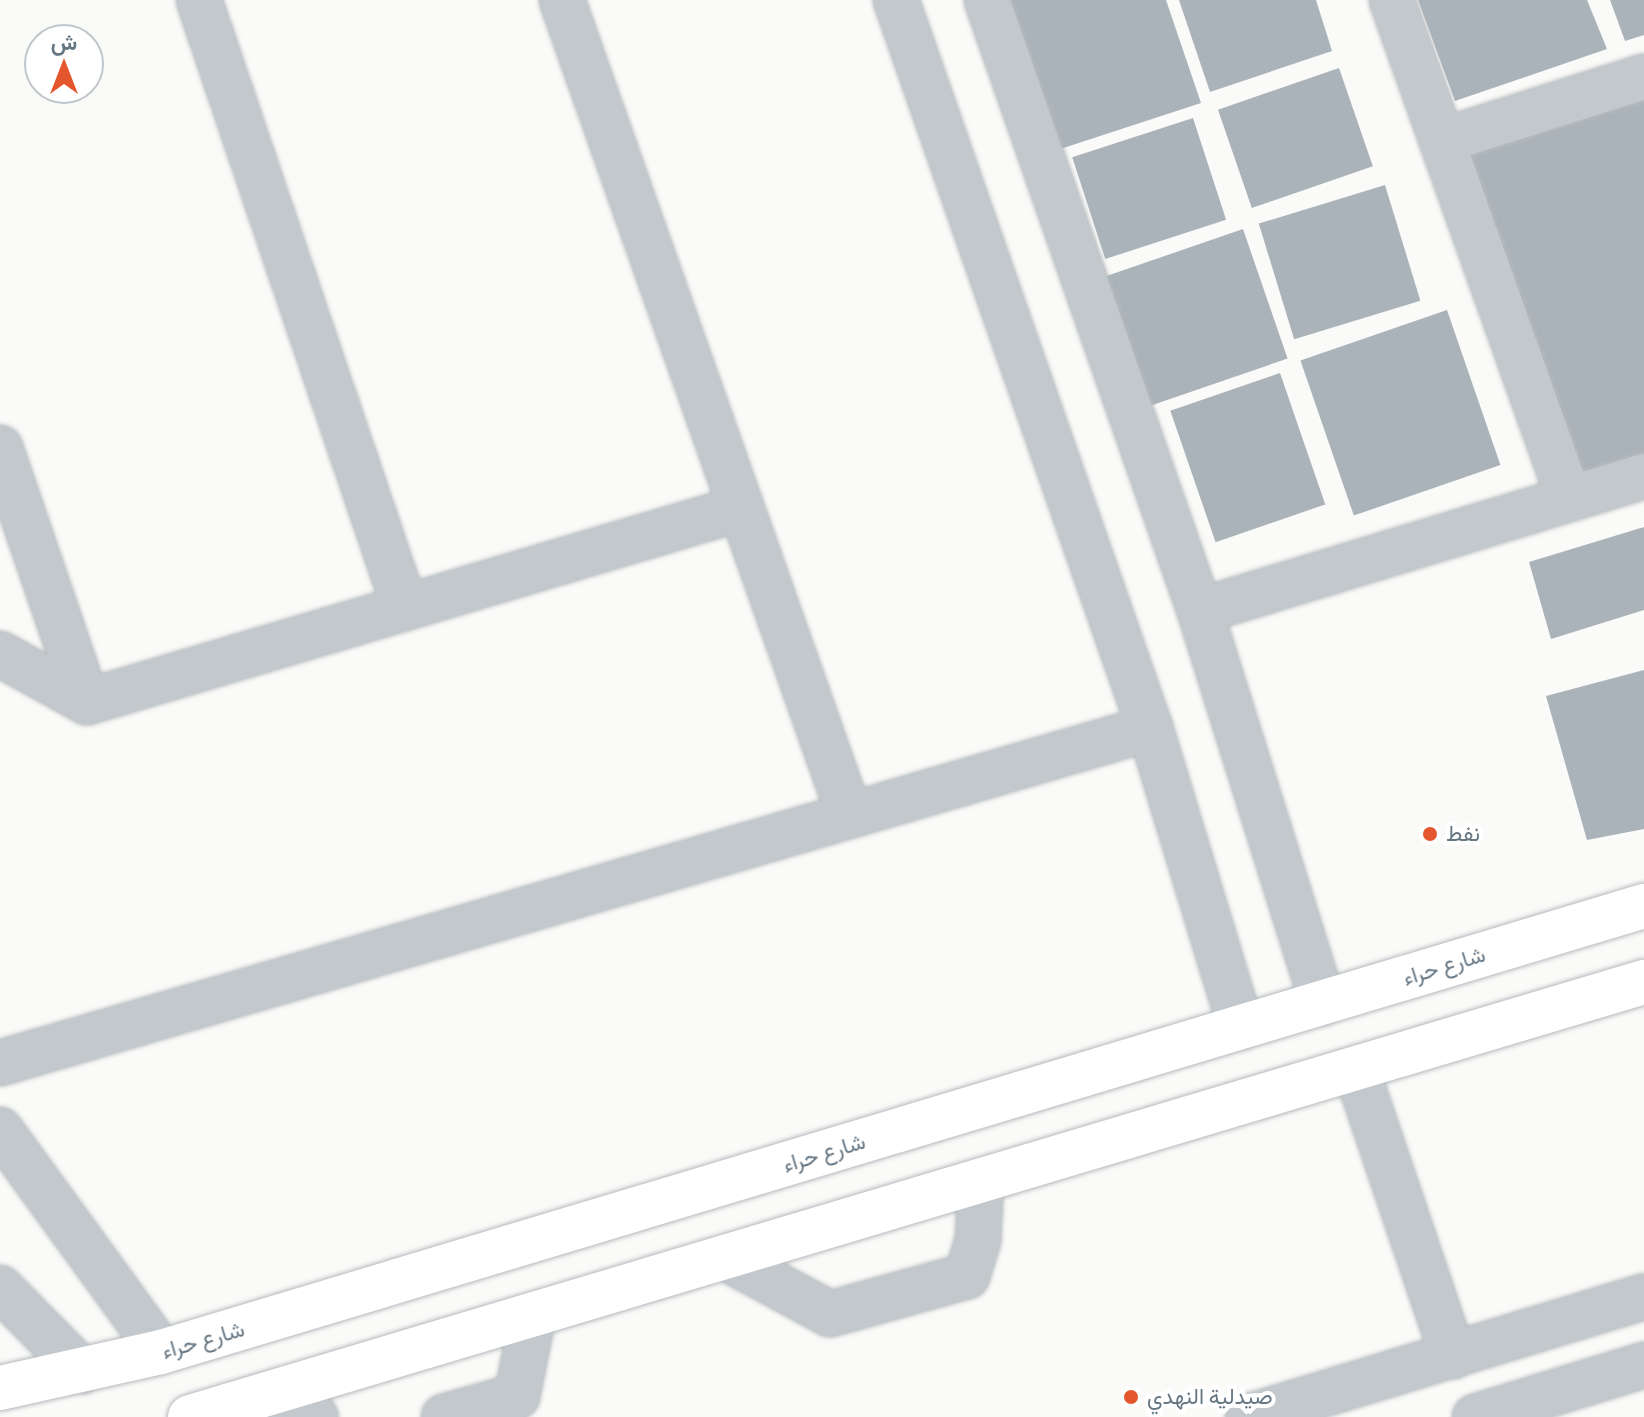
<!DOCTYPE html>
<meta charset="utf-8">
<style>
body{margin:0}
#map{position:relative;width:1644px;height:1417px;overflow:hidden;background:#fafaf8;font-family:"Titillium Web",Vazirmatn,sans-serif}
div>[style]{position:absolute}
.building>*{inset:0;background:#aab3b9;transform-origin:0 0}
.roads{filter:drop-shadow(0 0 2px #b5babe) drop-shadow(0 0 2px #b5babe)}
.minor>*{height:44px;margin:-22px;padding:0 22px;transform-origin:22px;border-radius:22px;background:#c3c8cc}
.major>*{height:44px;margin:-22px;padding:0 22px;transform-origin:22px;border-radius:22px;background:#fff}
.dots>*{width:22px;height:22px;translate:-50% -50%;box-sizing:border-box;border:4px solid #fff;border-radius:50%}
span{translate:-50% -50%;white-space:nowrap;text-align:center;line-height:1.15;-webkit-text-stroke:8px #fff;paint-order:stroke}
.poi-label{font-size:22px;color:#657683}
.left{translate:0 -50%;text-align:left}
.street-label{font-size:22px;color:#657683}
.north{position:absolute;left:24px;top:24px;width:80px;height:80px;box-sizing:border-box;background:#fff;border:2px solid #c1c8cd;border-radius:50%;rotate:0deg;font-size:22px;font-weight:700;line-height:32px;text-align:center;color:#657683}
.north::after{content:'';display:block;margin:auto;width:28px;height:36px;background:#e4572e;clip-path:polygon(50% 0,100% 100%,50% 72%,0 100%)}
</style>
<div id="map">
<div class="building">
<i style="clip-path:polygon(991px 0,1166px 0,1201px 103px,1045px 154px)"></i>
<i style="clip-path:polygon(1179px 0,1316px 0,1332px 51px,1210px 92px)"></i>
<i style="clip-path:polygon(1418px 0,1587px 0,1607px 49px,1455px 101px)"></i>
<i style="clip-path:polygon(1610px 0,1644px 0,1644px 35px,1625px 41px)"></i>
<i style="left:1339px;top:68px;width:104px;height:128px;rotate:71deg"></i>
<i style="clip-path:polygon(1644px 88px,1644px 461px,1581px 481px,1461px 148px)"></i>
<i style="left:1193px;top:118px;width:107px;height:127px;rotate:72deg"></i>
<i style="left:1385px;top:185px;width:121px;height:132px;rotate:73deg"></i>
<i style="left:1243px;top:229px;width:137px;height:159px;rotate:71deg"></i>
<i style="left:1447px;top:310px;width:164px;height:155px;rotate:71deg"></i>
<i style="left:1280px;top:373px;width:139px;height:116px;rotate:71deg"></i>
<i style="clip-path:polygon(1644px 527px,1644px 610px,1551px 639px,1529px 562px)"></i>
<i style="clip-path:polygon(1644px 670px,1644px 829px,1587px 840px,1546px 696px)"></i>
</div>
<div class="roads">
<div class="minor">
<i style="left:199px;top:0;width:642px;rotate:71.28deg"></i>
<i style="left:562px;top:0;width:862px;rotate:70.56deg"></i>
<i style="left:896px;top:0;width:771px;rotate:70.77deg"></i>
<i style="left:1150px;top:728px;width:313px;rotate:73.1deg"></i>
<i style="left:987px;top:0;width:647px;rotate:70.78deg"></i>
<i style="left:1200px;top:611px;width:411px;rotate:72.6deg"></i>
<i style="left:1392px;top:0;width:529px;rotate:70.43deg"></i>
<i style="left:1442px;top:141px;width:212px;rotate:-17.6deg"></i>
<i style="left:0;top:448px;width:268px;rotate:71.1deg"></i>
<i style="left:1200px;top:611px;width:464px;rotate:-16.9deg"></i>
<i style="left:0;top:654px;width:99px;rotate:28.9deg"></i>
<i style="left:87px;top:702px;width:682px;rotate:-16.52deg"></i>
<i style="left:0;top:1063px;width:1198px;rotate:-16.24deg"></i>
<i style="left:1356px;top:1069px;width:303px;rotate:71.3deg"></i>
<i style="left:0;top:1130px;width:274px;rotate:54deg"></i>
<i style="left:726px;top:1258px;width:118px;rotate:28.3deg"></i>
<i style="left:830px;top:1314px;width:142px;rotate:-15.5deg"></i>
<i style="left:967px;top:1276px;width:39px;rotate:-73deg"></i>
<i style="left:978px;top:1239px;width:57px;rotate:-87deg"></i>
<i style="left:0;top:1288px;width:117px;rotate:45.3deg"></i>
<i style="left:274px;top:1393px;width:48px;rotate:30.3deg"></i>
<i style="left:444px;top:1417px;width:76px;rotate:-16deg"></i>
<i style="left:517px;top:1396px;width:82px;rotate:-78.7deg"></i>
<i style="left:1248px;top:1417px;width:414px;rotate:-16.9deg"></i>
<i style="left:1475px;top:1417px;width:177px;rotate:-17.1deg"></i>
</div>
<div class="major">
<i style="left:0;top:1388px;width:165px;rotate:-12.6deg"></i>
<i style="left:161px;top:1352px;width:1549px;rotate:-16.74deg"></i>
<i style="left:190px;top:1417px;width:1518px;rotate:-16.66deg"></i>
</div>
</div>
<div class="dots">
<i style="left:1430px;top:834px;background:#e4572e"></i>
<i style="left:1131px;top:1397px;background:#e4572e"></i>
</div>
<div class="poi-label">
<span class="left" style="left:1446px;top:834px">نفط</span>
<span class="left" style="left:1147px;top:1397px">صيدلية النهدي</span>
</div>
<div class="street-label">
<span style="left:1444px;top:966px;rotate:-17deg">شارع حراء</span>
<span style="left:824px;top:1153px;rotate:-17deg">شارع حراء</span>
<span style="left:203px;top:1340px;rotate:-16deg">شارع حراء</span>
</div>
<div class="north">ش</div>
</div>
